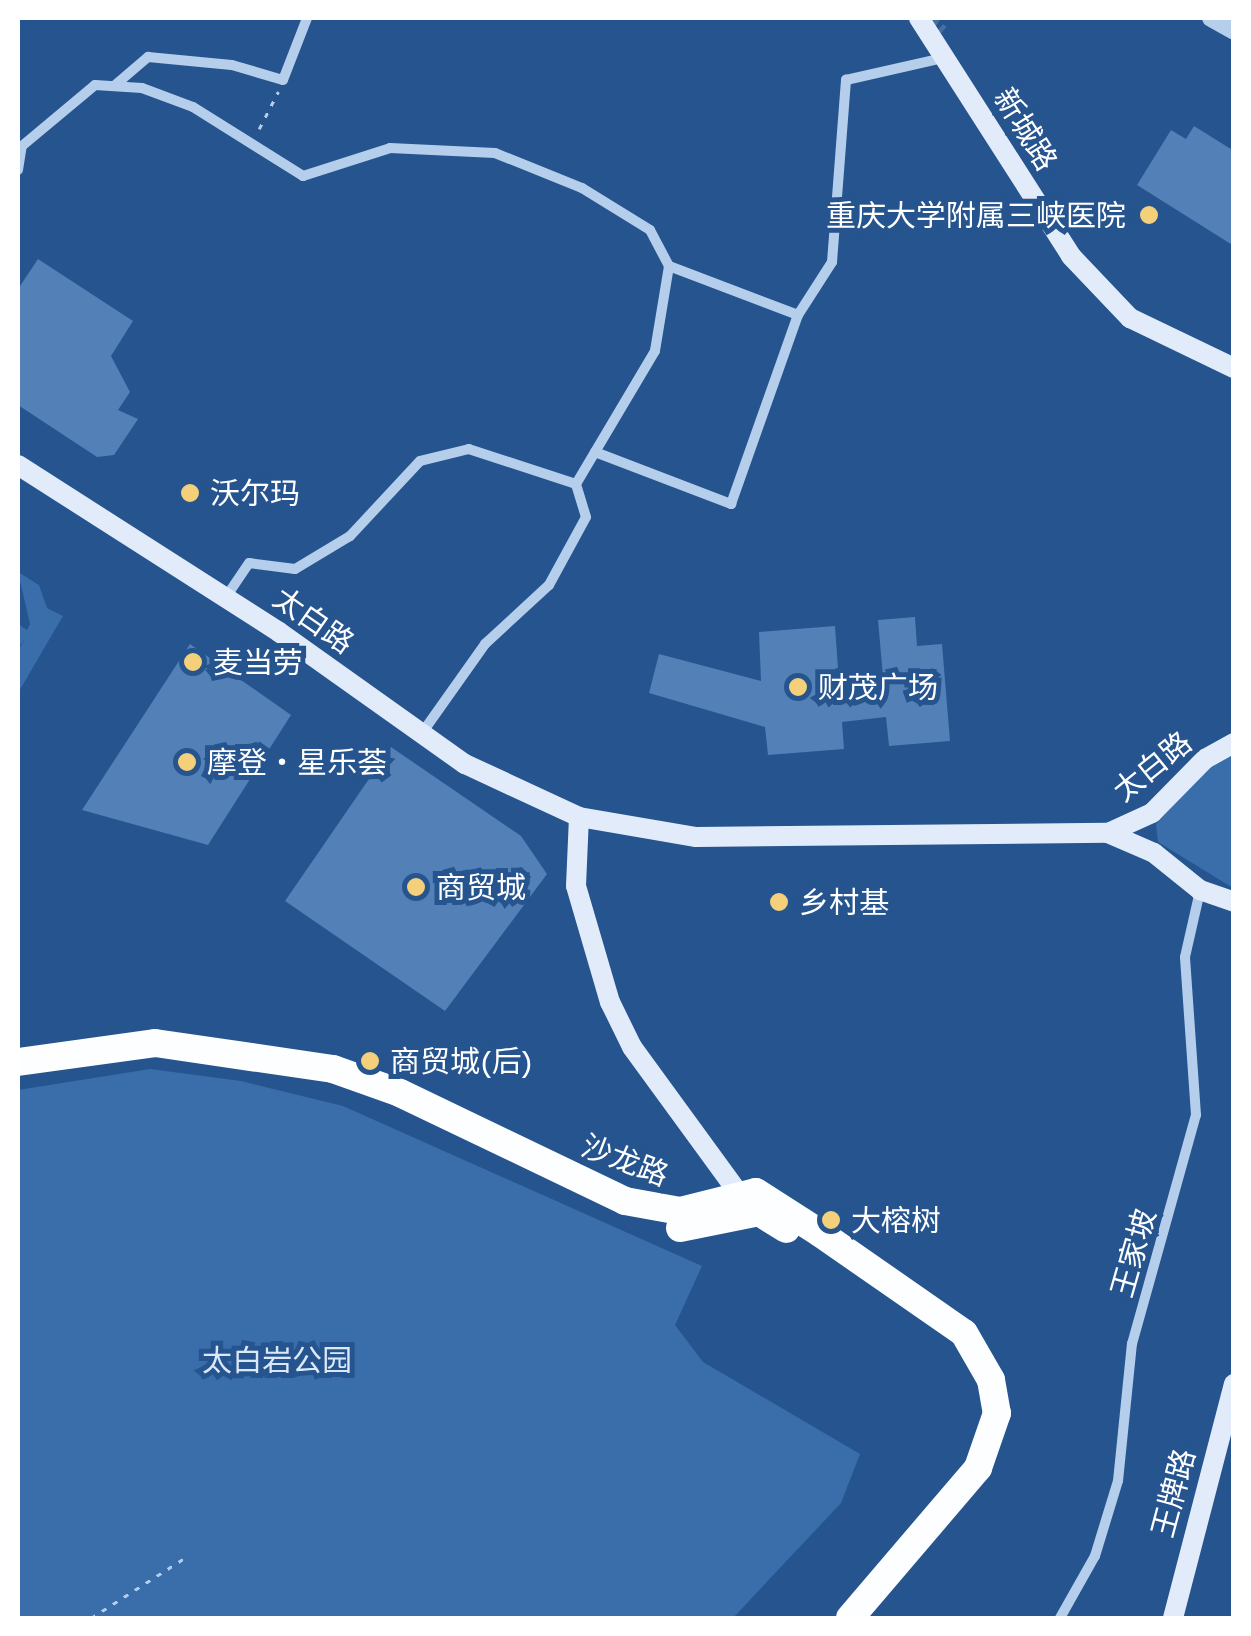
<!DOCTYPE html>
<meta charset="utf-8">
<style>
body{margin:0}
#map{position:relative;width:1251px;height:1636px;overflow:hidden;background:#25548e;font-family:"Golos Text","Noto Sans SC",sans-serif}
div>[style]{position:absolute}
.green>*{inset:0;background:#396eab}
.building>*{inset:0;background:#5280b7}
.pedestrian-tunnel>*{height:9px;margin-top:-4.5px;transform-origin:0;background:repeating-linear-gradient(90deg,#466e9f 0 9px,transparent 0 13.5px)}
.path>*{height:2.5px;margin-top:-1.25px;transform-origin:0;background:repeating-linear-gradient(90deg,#b5ceeb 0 5px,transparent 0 13px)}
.minor>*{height:10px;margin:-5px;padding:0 5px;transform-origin:5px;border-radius:5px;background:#b5ceeb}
.tertiary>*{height:18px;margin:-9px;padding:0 9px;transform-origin:9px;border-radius:9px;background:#b5ceeb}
.secondary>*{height:20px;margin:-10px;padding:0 10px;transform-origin:10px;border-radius:10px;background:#e1ebf9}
.trunk>*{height:28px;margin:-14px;padding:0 14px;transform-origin:14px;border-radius:14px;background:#fcfeff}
.dots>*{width:28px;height:28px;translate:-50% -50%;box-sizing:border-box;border:5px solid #25548e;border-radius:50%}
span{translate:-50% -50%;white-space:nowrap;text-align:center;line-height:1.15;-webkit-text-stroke:10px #25548e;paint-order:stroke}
.street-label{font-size:30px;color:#fff}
.poi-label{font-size:30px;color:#fff}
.right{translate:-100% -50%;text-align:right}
.left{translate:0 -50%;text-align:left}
.park-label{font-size:30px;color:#dae8f8}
.frame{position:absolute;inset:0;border:20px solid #fff;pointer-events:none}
</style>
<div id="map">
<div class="green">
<i style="clip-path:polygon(18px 572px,39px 585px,47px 608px,63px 616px,18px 693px,18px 651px,25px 638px,18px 648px,18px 624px,27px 630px,30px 624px)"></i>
<i style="clip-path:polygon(1233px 751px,1233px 888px,1158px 842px,1156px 824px,1213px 761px)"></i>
<i style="clip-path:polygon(150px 1069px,241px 1081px,343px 1106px,702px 1266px,675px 1325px,703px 1362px,860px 1454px,841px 1503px,733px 1618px,18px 1618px,18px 1090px)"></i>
</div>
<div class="building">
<i style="clip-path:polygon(1194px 126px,1234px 151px,1234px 246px,1137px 185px,1171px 130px,1186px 139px)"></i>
<i style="clip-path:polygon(38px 259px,133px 321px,111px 356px,130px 392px,118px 410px,138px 419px,114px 455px,97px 457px,18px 405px,18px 289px)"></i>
<i style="clip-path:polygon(915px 617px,917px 646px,942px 644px,950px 741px,889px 746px,886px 717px,842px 722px,844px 749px,768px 755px,765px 727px,649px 693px,659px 654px,761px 681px,759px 632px,835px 626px,839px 682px,883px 677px,878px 620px)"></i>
<i style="clip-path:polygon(190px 644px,291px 715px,208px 845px,82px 810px)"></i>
<i style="clip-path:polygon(391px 747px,521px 836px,547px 874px,445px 1011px,285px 901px)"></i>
</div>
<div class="pedestrian-tunnel">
<i style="left:930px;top:18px;width:18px;rotate:41deg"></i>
</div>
<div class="path">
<i style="left:259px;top:129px;width:42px;rotate:-62.8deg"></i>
<i style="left:91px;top:1618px;width:113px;rotate:-32.7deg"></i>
</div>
<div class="minor">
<i style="left:114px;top:86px;width:45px;rotate:-40.5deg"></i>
<i style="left:148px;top:57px;width:84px;rotate:5.4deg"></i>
<i style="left:232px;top:65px;width:53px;rotate:16.4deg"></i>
<i style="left:283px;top:80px;width:66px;rotate:-68.8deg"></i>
<i style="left:18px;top:170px;width:24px;rotate:-81deg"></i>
<i style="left:22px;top:146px;width:95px;rotate:-39.9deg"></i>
<i style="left:95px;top:85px;width:47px;rotate:3.7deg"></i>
<i style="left:142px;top:88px;width:54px;rotate:20.4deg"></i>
<i style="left:193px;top:107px;width:130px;rotate:32.1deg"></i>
<i style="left:303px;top:176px;width:91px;rotate:-17.8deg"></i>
<i style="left:390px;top:148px;width:105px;rotate:2.7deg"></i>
<i style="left:495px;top:153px;width:94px;rotate:21.9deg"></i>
<i style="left:582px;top:188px;width:80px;rotate:31.7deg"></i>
<i style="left:650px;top:230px;width:41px;rotate:62.2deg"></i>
<i style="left:669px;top:266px;width:86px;rotate:99.4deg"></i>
<i style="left:655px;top:351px;width:155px;rotate:120.7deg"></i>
<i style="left:576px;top:484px;width:113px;rotate:-161.9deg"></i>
<i style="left:469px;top:449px;width:50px;rotate:166.2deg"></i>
<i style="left:420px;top:461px;width:103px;rotate:133deg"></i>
<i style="left:350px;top:536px;width:64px;rotate:149deg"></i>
<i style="left:295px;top:569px;width:46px;rotate:-172.6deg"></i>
<i style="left:249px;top:563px;width:41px;rotate:124.1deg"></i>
<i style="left:669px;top:266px;width:138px;rotate:20.8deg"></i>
<i style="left:798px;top:315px;width:63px;rotate:-57.3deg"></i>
<i style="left:832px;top:262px;width:183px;rotate:-85.6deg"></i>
<i style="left:846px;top:80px;width:99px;rotate:-12.8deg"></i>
<i style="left:595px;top:452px;width:146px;rotate:20.9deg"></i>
<i style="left:731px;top:504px;width:201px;rotate:-70.5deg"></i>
<i style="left:422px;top:733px;width:109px;rotate:-54.7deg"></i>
<i style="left:485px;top:644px;width:87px;rotate:-42.7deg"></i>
<i style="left:549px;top:585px;width:77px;rotate:-61.4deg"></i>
<i style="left:586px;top:517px;width:34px;rotate:-107deg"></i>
<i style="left:1060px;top:1618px;width:71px;rotate:-60.6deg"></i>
<i style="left:1095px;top:1556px;width:78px;rotate:-73deg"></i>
<i style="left:1118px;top:1481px;width:138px;rotate:-84.2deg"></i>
<i style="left:1132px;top:1344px;width:238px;rotate:-74.4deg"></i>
<i style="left:1196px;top:1115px;width:158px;rotate:-94deg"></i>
<i style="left:1185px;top:957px;width:68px;rotate:-77.2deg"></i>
</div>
<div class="tertiary">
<i style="left:1211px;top:18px;width:26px;rotate:29deg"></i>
</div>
<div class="secondary">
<i style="left:919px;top:18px;width:282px;rotate:57.4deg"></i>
<i style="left:1071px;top:256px;width:86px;rotate:46.4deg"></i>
<i style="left:1130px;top:318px;width:115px;rotate:25.7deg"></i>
<i style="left:18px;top:465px;width:310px;rotate:32.6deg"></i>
<i style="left:279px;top:632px;width:228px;rotate:35.4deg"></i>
<i style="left:465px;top:764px;width:126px;rotate:24.9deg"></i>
<i style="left:579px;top:817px;width:119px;rotate:9.7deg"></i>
<i style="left:696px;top:837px;width:412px;rotate:-0.6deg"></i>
<i style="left:1108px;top:833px;width:48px;rotate:-24.4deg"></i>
<i style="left:1152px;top:813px;width:76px;rotate:-45.5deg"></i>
<i style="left:1205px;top:759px;width:33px;rotate:-29deg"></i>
<i style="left:579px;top:817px;width:69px;rotate:92.5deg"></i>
<i style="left:576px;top:886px;width:121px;rotate:73.7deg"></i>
<i style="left:610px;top:1002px;width:50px;rotate:63.9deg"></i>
<i style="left:632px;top:1047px;width:192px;rotate:53.9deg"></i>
<i style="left:1108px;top:833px;width:50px;rotate:23.5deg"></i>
<i style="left:1154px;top:853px;width:59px;rotate:38.8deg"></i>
<i style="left:1200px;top:890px;width:36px;rotate:19deg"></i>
<i style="left:1173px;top:1618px;width:242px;rotate:-75.4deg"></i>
</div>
<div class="trunk">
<i style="left:18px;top:1062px;width:138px;rotate:-7.9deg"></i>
<i style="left:155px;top:1043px;width:180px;rotate:8.3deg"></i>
<i style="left:333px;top:1069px;width:71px;rotate:19.7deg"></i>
<i style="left:400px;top:1093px;width:250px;rotate:25.6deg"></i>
<i style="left:625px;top:1201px;width:56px;rotate:10.3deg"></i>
<i style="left:680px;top:1211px;width:78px;rotate:-14deg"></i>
<i style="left:756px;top:1192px;width:76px;rotate:32.6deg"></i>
<i style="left:820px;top:1233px;width:175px;rotate:34.8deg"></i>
<i style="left:964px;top:1333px;width:54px;rotate:60.1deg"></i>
<i style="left:991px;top:1380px;width:34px;rotate:80deg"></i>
<i style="left:997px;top:1413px;width:58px;rotate:109.1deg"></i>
<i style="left:978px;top:1468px;width:197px;rotate:130.5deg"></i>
<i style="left:680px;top:1228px;width:81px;rotate:-11.4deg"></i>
<i style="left:759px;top:1212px;width:32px;rotate:32deg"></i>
</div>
<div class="dots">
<i style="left:1149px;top:215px;background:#f5d07a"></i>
<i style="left:190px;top:493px;background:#f5d07a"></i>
<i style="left:193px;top:662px;background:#f5d07a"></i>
<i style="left:798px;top:687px;background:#f5d07a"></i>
<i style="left:187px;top:762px;background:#f5d07a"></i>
<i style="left:416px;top:887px;background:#f5d07a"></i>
<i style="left:779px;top:902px;background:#f5d07a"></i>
<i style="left:370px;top:1061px;background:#f5d07a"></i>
<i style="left:831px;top:1220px;background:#f5d07a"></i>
</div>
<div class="street-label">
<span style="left:1026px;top:129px;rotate:58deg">新城路</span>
<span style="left:314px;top:620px;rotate:35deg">太白路</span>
<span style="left:1152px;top:766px;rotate:-39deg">太白路</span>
<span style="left:625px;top:1160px;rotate:21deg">沙龙路</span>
<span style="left:1133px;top:1253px;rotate:-74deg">王家坡</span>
<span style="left:1173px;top:1493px;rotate:-75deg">王牌路</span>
</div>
<div class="poi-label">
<span class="right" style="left:1126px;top:215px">重庆大学附属三峡医院</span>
<span class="left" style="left:210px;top:493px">沃尔玛</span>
<span class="left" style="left:213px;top:662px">麦当劳</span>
<span class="left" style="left:818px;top:687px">财茂广场</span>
<span class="left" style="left:207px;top:762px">摩登・星乐荟</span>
<span class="left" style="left:436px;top:887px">商贸城</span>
<span class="left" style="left:799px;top:902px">乡村基</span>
<span class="left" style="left:390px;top:1061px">商贸城(后)</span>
<span class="left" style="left:851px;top:1220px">大榕树</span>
</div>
<div class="park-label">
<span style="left:277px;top:1360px">太白岩公园</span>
</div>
<div class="frame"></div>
</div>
